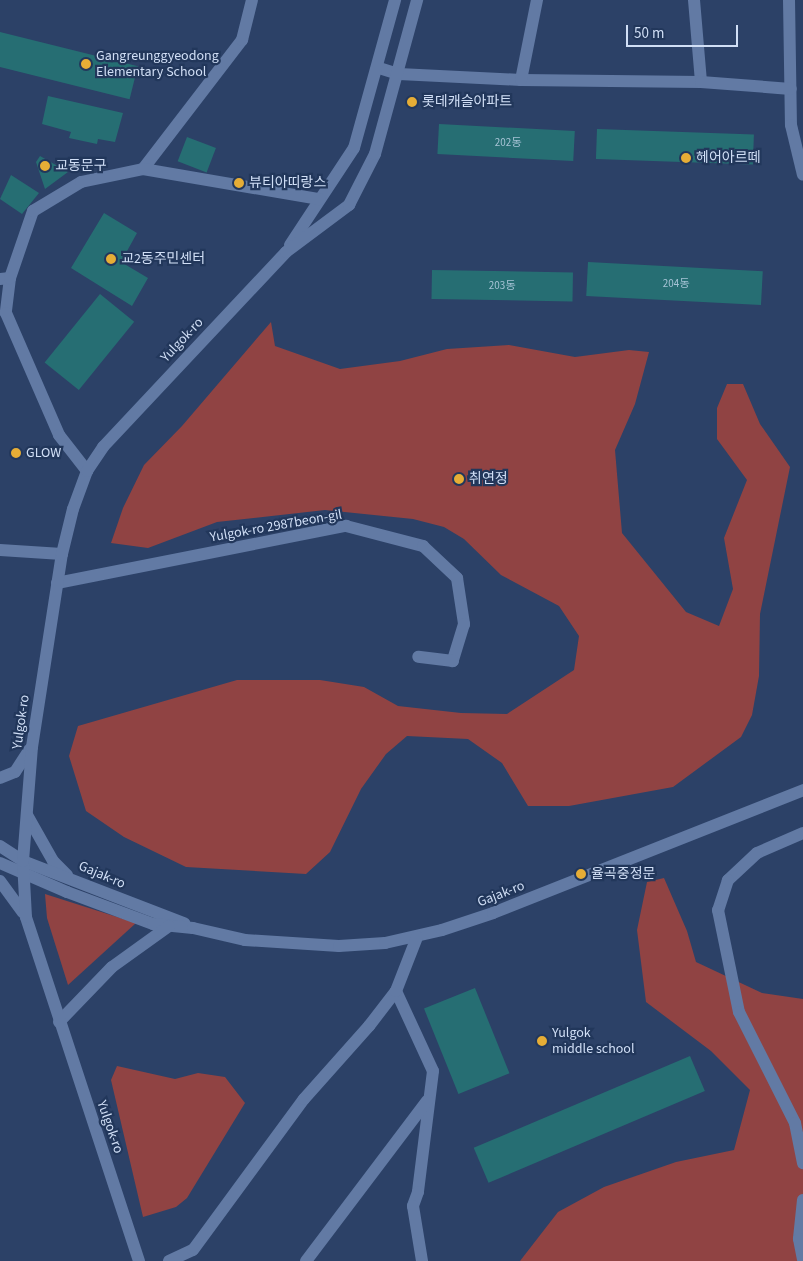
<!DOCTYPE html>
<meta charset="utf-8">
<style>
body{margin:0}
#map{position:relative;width:803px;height:1261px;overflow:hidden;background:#2c4167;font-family:"Source Sans 3","Noto Sans KR",sans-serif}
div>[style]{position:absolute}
.green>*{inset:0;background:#904343}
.building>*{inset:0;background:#266e73;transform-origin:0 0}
.minor>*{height:12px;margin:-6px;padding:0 6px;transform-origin:6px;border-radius:6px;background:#627aa4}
.dots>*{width:14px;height:14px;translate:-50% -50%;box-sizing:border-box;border:2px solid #22375b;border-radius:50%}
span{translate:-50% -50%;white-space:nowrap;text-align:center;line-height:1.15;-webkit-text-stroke:4.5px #22375b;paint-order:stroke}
.number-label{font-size:11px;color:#a6c3d5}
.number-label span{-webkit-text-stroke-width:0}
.poi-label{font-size:14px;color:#d1dff6}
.left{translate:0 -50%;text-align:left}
.street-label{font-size:14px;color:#d1dff6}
.scale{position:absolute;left:626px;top:25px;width:112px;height:22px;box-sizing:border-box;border:2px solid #d1dff6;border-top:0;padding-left:6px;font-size:15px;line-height:18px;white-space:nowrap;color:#d1dff6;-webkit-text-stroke:4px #22375b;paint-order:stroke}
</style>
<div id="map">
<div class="green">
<i style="clip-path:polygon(271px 322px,275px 346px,340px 369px,400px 361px,447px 349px,509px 345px,575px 357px,629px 350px,649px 352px,635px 404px,615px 450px,622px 533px,686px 612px,719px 626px,733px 589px,724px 538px,747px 480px,717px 439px,717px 408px,727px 384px,743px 384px,760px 424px,790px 467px,760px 614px,759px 676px,752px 715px,741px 737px,673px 787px,569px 806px,528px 806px,502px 763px,468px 739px,407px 736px,386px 754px,361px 789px,330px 852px,306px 874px,186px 867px,124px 837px,86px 811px,69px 756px,78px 726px,237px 680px,320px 680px,364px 687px,398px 706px,461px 713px,507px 714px,574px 670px,579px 636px,559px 606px,501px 575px,464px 539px,444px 527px,413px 519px,325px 510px,217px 522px,148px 548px,111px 543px,123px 508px,144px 465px,182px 426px)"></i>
<i style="clip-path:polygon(664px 878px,687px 931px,696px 962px,762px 993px,803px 999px,803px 1261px,520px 1261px,558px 1212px,604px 1187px,676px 1162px,734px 1150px,750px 1090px,711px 1051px,646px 1002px,637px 930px,647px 882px)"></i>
<i style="clip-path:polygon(45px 894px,136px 923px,68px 985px,47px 918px)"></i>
<i style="clip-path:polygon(117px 1066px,175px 1079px,198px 1073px,225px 1077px,245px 1103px,187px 1198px,176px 1207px,143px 1217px,111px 1080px)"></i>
</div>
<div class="building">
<i style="left:0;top:32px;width:142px;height:34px;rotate:14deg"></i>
<i style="clip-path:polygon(48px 96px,123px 113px,115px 142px,98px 139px,97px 144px,69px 138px,71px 132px,42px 124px)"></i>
<i style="left:439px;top:124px;width:136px;height:30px;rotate:3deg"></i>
<i style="left:597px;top:129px;width:157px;height:30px;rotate:2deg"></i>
<i style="left:187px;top:137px;width:31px;height:26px;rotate:21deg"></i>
<i style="clip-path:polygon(40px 156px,68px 172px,45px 189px,36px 162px)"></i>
<i style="clip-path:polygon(11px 175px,39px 193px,22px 214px,0 199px)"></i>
<i style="clip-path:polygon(104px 213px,137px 233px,121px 262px,148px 278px,132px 306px,71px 268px)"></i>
<i style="left:588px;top:262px;width:175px;height:34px;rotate:3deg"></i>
<i style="left:432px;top:270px;width:141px;height:29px;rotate:1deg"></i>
<i style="left:100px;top:294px;width:44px;height:88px;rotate:39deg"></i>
<i style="left:475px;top:988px;width:92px;height:55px;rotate:68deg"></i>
<i style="left:690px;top:1056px;width:38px;height:235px;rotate:67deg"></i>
</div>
<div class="minor">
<i style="left:694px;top:0;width:82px;rotate:85.1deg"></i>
<i style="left:789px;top:0;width:125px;rotate:89.1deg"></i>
<i style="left:791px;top:125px;width:51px;rotate:76.5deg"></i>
<i style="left:379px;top:68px;width:21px;rotate:17deg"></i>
<i style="left:399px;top:74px;width:122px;rotate:2.8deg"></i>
<i style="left:521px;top:80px;width:180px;rotate:0.6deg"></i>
<i style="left:701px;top:82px;width:90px;rotate:4.4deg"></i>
<i style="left:521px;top:80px;width:82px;rotate:-78.7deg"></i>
<i style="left:143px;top:169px;width:163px;rotate:-52.5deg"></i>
<i style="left:242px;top:40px;width:41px;rotate:-76deg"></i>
<i style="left:290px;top:245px;width:116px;rotate:-56.6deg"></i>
<i style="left:354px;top:148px;width:154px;rotate:-74.5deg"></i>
<i style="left:10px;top:278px;width:35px;rotate:97deg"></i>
<i style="left:6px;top:313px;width:133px;rotate:66.5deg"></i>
<i style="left:59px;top:435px;width:46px;rotate:52.1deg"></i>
<i style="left:0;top:279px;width:10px;rotate:-6deg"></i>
<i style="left:10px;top:278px;width:71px;rotate:-71.1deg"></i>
<i style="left:33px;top:211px;width:56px;rotate:-31.1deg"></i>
<i style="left:81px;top:182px;width:63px;rotate:-11.8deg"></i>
<i style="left:143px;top:169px;width:179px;rotate:9.7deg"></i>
<i style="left:0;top:550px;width:62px;rotate:3.7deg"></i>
<i style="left:57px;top:583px;width:295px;rotate:-11.2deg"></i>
<i style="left:346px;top:526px;width:80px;rotate:14.6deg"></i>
<i style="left:423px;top:546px;width:47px;rotate:43.3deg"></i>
<i style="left:457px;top:578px;width:47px;rotate:81.3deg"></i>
<i style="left:464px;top:624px;width:39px;rotate:107deg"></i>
<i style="left:453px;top:661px;width:35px;rotate:-173deg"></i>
<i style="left:0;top:778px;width:16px;rotate:-22deg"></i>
<i style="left:15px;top:772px;width:27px;rotate:-57deg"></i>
<i style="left:27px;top:815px;width:53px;rotate:60.5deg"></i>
<i style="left:53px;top:861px;width:20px;rotate:45deg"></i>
<i style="left:803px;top:833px;width:50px;rotate:156.5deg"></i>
<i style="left:757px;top:853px;width:40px;rotate:137deg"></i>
<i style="left:728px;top:880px;width:32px;rotate:108deg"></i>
<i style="left:718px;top:910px;width:104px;rotate:78.4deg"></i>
<i style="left:739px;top:1012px;width:124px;rotate:63.2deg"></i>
<i style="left:795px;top:1123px;width:41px;rotate:78.7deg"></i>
<i style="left:0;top:846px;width:27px;rotate:33deg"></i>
<i style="left:23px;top:861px;width:173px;rotate:21.1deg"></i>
<i style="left:0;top:863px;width:73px;rotate:23.4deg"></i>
<i style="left:67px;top:892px;width:92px;rotate:20.4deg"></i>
<i style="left:153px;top:924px;width:40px;rotate:5.7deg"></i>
<i style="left:193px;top:928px;width:53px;rotate:13deg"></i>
<i style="left:245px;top:940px;width:94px;rotate:3.7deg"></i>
<i style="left:339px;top:946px;width:46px;rotate:-3.7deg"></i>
<i style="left:385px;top:943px;width:58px;rotate:-12.8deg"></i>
<i style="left:442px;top:930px;width:54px;rotate:-18.4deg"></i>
<i style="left:493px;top:913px;width:334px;rotate:-21.6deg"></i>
<i style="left:0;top:881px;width:39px;rotate:54deg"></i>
<i style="left:396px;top:991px;width:88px;rotate:65.2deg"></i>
<i style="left:433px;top:1071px;width:122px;rotate:97.1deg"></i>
<i style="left:418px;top:1192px;width:15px;rotate:110deg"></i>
<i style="left:413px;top:1206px;width:56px;rotate:80.7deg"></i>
<i style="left:59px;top:1022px;width:76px;rotate:-46.1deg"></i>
<i style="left:112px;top:967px;width:70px;rotate:-35.7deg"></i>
<i style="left:803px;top:1200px;width:39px;rotate:96deg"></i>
<i style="left:799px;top:1239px;width:20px;rotate:79deg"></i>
<i style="left:139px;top:1261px;width:362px;rotate:-108.2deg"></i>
<i style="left:26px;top:917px;width:56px;rotate:-93.1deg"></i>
<i style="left:23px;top:861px;width:114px;rotate:-85.5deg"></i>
<i style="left:32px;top:747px;width:195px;rotate:-81.2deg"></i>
<i style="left:62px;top:554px;width:46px;rotate:-76.3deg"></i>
<i style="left:73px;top:509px;width:40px;rotate:-69.8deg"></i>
<i style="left:87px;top:471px;width:29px;rotate:-56deg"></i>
<i style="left:103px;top:447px;width:267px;rotate:-46.8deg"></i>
<i style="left:286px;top:252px;width:79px;rotate:-36.7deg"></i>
<i style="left:349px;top:205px;width:57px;rotate:-63deg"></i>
<i style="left:375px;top:154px;width:160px;rotate:-74.7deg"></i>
<i style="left:169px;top:1261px;width:26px;rotate:-25deg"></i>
<i style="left:193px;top:1250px;width:187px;rotate:-53.7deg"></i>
<i style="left:304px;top:1099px;width:98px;rotate:-48.3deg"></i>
<i style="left:369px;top:1026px;width:44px;rotate:-52.4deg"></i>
<i style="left:396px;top:991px;width:58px;rotate:-68.7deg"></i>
<i style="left:306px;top:1261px;width:201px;rotate:-52.9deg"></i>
</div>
<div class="dots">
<i style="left:86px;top:64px;background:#e6ad36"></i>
<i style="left:412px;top:102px;background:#e6ad36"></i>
<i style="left:686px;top:158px;background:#e6ad36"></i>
<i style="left:45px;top:166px;background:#e6ad36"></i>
<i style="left:239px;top:183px;background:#e6ad36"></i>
<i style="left:111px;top:259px;background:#e6ad36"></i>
<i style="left:16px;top:453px;background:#e6ad36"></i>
<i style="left:459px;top:479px;background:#e6ad36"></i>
<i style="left:581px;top:874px;background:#e6ad36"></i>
<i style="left:542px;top:1041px;background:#e6ad36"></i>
</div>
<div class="number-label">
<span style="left:508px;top:143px">202동</span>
<span style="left:676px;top:284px">204동</span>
<span style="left:502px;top:286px">203동</span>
</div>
<div class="poi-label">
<span class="left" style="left:96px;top:64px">Gangreunggyeodong<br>Elementary School</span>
<span class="left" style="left:422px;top:102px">롯데캐슬아파트</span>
<span class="left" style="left:696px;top:158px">헤어아르떼</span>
<span class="left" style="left:55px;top:166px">교동문구</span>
<span class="left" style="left:249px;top:183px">뷰티아띠랑스</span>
<span class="left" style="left:121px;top:259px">교2동주민센터</span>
<span class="left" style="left:26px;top:453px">GLOW</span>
<span class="left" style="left:469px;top:479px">취연정</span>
<span class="left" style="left:591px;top:874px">율곡중정문</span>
<span class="left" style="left:552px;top:1041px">Yulgok<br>middle school</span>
</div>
<div class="street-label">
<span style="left:182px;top:340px;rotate:-47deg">Yulgok-ro</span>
<span style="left:276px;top:526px;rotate:-10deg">Yulgok-ro 2987beon-gil</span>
<span style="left:21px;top:722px;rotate:-82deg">Yulgok-ro</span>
<span style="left:102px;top:875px;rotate:23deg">Gajak-ro</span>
<span style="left:501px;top:894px;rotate:-21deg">Gajak-ro</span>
<span style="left:110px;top:1127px;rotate:71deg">Yulgok-ro</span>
</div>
<div class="scale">50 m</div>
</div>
